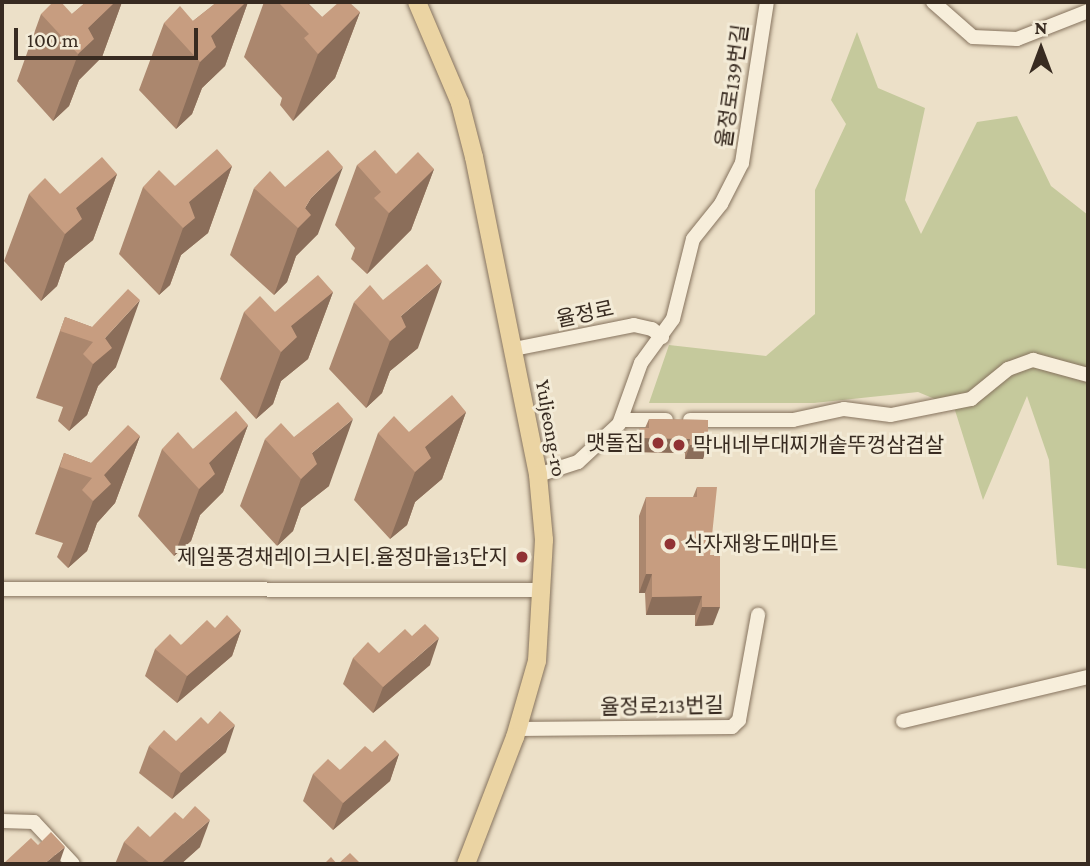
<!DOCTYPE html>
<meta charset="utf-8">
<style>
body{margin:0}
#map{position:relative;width:1090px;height:866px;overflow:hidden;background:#ece0c8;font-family:"Crimson Pro","Noto Sans KR",serif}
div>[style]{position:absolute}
.green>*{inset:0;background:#c5c99c}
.roads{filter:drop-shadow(0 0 2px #86735e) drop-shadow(0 0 2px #86735e)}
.minor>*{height:14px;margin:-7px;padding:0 7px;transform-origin:7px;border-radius:7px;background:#f7eedb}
.major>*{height:18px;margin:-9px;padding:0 9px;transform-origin:9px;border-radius:9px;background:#ebd4a3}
.wall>*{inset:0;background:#ab876e}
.shaded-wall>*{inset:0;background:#8b6e5a}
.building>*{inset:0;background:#c79d80}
.dots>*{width:19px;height:19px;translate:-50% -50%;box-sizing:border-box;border:4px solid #f3ebd7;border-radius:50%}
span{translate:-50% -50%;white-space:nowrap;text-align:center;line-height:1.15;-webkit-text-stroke:6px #f3ebd7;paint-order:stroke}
.street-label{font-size:21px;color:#382b21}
.poi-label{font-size:21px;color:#382b21}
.right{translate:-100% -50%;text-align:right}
.left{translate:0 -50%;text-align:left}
.frame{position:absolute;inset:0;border:4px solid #382b21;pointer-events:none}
.north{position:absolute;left:1006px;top:14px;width:70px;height:70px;-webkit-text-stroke:5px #f3ebd7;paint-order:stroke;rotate:0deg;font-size:19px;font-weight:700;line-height:28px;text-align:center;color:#382b21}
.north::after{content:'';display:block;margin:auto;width:24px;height:32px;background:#382b21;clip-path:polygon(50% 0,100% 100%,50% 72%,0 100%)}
.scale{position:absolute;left:14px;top:28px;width:184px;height:32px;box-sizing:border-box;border:4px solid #382b21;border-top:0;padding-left:9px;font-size:21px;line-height:24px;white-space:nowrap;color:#382b21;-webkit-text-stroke:5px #f3ebd7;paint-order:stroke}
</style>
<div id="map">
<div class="green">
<i style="clip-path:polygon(857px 32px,878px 88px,925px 108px,905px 200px,921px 234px,977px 122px,1017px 116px,1051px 186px,1088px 215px,1088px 569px,1057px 565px,1049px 460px,1027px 396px,983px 500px,954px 407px,918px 392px,814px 403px,649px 403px,669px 345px,766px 356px,815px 314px,815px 190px,846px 124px,831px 100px)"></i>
</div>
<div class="roads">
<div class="minor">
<i style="left:933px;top:2px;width:53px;rotate:41.2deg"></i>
<i style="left:973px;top:37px;width:44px;rotate:2.6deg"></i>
<i style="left:1017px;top:39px;width:76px;rotate:-21.5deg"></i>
<i style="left:514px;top:349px;width:122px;rotate:-11.3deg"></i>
<i style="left:634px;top:325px;width:18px;rotate:13deg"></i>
<i style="left:652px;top:329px;width:13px;rotate:39deg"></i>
<i style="left:622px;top:420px;width:44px"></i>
<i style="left:690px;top:420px;width:103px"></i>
<i style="left:793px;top:420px;width:52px;rotate:-12.2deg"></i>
<i style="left:844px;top:409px;width:47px;rotate:7.3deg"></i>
<i style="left:891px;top:415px;width:82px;rotate:-11.3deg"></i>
<i style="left:971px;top:399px;width:48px;rotate:-39deg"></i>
<i style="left:1008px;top:369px;width:27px;rotate:-20deg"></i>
<i style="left:1033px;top:360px;width:57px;rotate:15.3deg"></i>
<i style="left:538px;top:475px;width:42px;rotate:-18deg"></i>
<i style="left:578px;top:462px;width:56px;rotate:-42.8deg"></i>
<i style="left:619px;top:424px;width:65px;rotate:-70.2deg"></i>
<i style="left:641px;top:363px;width:54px;rotate:-54deg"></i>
<i style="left:673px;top:319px;width:82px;rotate:-76deg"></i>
<i style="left:693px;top:239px;width:45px;rotate:-51.3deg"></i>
<i style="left:721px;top:204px;width:46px;rotate:-62.9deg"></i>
<i style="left:742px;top:163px;width:163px;rotate:-81.2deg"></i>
<i style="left:2px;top:589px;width:541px;rotate:0.11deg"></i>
<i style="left:903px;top:721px;width:190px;rotate:-13.4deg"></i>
<i style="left:517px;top:729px;width:215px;rotate:-0.5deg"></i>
<i style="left:732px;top:727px;width:10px;rotate:-45deg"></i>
<i style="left:739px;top:720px;width:107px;rotate:-79.7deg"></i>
<i style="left:2px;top:821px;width:32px;rotate:2deg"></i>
<i style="left:34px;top:822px;width:57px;rotate:47.1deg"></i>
</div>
<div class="major">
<i style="left:417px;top:2px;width:110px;rotate:66.9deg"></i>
<i style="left:460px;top:103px;width:56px;rotate:75.5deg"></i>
<i style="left:474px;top:157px;width:324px;rotate:78.6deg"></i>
<i style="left:538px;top:475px;width:65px;rotate:84.7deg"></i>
<i style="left:544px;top:540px;width:121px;rotate:93.3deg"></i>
<i style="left:537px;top:661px;width:79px;rotate:106.1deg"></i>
<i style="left:515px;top:737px;width:136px;rotate:111.1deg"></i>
</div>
</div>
<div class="wall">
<i style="clip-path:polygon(86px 2px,122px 2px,102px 57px,79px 80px,69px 106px,53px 121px,17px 81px,41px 14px,72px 14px)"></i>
<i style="clip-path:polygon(217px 2px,248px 2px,225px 66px,202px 88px,192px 114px,176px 129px,139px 90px,164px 23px,193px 21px)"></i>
<i style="clip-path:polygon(264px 2px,308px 2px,308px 3px,322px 17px,360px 12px,335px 78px,293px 121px,280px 105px,282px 98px,244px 57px)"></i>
<i style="clip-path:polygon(357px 165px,396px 174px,434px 169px,411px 230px,367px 274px,351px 259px,355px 248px,335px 225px)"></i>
<i style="clip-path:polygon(232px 166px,208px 233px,181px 255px,170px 285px,159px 295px,119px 254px,143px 187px,175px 186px)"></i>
<i style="clip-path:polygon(117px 174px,93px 240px,65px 263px,57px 286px,41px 301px,4px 261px,29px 194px,60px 194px)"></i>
<i style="clip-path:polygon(254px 188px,318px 234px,296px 256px,287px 282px,274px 295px,230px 255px)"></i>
<i style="clip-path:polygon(333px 292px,308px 359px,281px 381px,273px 404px,256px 419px,220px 379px,244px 312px,275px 312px)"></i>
<i style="clip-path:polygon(354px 302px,418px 348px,390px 371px,382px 393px,366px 408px,329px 369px)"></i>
<i style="clip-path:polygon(65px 317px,92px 327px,116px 367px,98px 386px,87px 415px,69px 431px,58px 421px,63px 407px,36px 398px)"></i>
<i style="clip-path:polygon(466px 412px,442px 479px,415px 502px,407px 525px,390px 539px,354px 500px,378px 433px,409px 432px)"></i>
<i style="clip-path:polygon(649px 419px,708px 420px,703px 459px,685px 459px,685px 453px,634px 452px,635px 442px,640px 428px,645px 428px)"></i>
<i style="clip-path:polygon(248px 425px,223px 492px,200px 515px,191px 541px,174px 556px,138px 516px,162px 449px,193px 449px)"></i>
<i style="clip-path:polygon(140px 436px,115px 503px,97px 523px,87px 551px,68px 568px,57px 557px,63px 543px,35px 534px,64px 453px,91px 463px)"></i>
<i style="clip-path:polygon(265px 439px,329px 486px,301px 508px,293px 531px,277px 546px,240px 506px)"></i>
<i style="clip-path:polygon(697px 487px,710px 555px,713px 625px,695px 626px,695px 615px,646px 615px,645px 593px,639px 593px,639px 516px,646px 497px,693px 497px)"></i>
<i style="clip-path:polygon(215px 628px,241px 630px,232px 656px,177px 703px,145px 676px,155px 649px,181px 645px)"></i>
<i style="clip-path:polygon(379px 653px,430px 665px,373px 713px,343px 684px,353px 658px)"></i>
<i style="clip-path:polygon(176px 741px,226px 752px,172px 799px,139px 773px,149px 746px)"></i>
<i style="clip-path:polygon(372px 752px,399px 754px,390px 781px,333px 830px,303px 801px,313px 774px,340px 770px)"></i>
<i style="clip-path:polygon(150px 837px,200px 847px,181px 864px,115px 864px,124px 842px)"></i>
</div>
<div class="shaded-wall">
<i style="clip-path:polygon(115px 2px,122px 2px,102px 57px,79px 80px,69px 106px,53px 121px,88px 28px)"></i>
<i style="clip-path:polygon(246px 2px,248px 2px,225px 66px,202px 88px,192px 114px,176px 129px,200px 62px,211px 36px)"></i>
<i style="clip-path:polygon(360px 12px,335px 78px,293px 121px,318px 54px)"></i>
<i style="clip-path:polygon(232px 166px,208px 233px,181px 255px,170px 285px,159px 295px,183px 228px,189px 202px)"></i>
<i style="clip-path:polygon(343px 167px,318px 234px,296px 256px,287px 282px,274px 295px,305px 208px,311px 198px)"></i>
<i style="clip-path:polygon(434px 169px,411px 230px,367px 274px,389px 213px)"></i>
<i style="clip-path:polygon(117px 174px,93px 240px,65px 263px,57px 286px,41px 301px,65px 234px,76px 208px)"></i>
<i style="clip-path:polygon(442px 281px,418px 348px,390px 371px,382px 393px,366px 408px,390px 341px,401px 316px)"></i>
<i style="clip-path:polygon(333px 292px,308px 359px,281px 381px,273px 404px,256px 419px,281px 352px,291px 326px)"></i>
<i style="clip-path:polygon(140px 300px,116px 367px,98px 386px,87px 415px,69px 431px,93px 364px,105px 338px)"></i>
<i style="clip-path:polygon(466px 412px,442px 479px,415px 502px,407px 525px,390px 539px,415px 472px,425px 447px)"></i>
<i style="clip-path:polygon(353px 419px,329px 486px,301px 508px,293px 531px,277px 546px,301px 479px,312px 453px)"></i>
<i style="clip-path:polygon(248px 425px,223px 492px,200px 515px,191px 541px,174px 556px,209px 463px)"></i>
<i style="clip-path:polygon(140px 436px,115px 503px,97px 523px,87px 551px,68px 568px,93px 501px,104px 475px)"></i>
<i style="clip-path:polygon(640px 438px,690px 439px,685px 453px,634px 452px)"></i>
<i style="clip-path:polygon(690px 445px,708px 445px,703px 459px,685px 459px)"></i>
<i style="clip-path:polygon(646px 574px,652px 574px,645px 593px,639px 593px)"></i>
<i style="clip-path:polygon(702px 596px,695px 615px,646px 615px,652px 597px)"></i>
<i style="clip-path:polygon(702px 607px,720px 607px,713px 625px,695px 626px)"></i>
<i style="clip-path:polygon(241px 630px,232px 656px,177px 703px,187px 676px)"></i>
<i style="clip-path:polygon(439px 638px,430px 665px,373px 713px,383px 687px)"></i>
<i style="clip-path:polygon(235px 725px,226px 752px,172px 799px,181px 773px)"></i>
<i style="clip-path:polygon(399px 754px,390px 781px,333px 830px,343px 803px)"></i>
<i style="clip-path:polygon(210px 820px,200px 847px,181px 864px,160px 864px)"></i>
<i style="clip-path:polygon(65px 847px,59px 864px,44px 864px)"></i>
</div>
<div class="building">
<i style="clip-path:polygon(53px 2px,61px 2px,72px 14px,86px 2px,115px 2px,88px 28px,94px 39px,78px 54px,41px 14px)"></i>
<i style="clip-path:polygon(217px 2px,246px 2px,211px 36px,216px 47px,200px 62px,164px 23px,180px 6px,193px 21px)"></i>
<i style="clip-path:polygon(278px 2px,306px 2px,322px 17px,339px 2px,349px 2px,360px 12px,318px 54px,304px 38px,309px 34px)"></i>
<i style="clip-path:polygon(217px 149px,232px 166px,189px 202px,195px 218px,183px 228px,143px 187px,159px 170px,175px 186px)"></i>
<i style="clip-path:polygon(328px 150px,343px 167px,311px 198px,305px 208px,311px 215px,298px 228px,254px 188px,270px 171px,285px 187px)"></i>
<i style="clip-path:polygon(375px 150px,396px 174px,418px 152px,434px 169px,389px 213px,374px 198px,381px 192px,357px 165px)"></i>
<i style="clip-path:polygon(102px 157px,117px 174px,76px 208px,82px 219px,65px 234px,29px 194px,45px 178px,60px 194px)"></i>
<i style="clip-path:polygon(427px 264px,442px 281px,401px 316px,406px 327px,390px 341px,354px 302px,370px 285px,383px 300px)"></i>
<i style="clip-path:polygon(318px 275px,333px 292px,291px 326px,297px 337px,281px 352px,244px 312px,260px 296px,275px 312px)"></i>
<i style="clip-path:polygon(128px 289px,140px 300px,105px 338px,112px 348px,93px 364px,83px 354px,93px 342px,60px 331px,65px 317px,92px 327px)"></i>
<i style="clip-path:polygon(452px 395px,466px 412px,425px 447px,431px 458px,415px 472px,378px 433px,394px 416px,409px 432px)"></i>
<i style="clip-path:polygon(338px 402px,353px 419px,312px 453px,317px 464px,301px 479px,265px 439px,281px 423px,294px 437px)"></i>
<i style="clip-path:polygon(236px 411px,248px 425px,209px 463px,215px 474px,199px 489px,162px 449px,178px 432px,193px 449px)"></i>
<i style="clip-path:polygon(649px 419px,708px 420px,708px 445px,690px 445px,690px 439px,640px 438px,640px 428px,649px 428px)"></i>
<i style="clip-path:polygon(128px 425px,140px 436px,104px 475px,111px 484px,93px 501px,82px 490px,92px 478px,60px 467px,64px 453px,91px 463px)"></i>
<i style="clip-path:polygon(697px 487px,717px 487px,710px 555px,720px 555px,720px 607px,702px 607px,702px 596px,652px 597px,652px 574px,646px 574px,646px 497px,697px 497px)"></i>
<i style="clip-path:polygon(227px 615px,241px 630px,187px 676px,155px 649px,170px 634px,181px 645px,207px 620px,215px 628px)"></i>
<i style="clip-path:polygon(425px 624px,439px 638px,383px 687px,353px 658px,368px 642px,379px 653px,405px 629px,412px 636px)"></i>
<i style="clip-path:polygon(220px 711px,235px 725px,181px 773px,149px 746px,164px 730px,176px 741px,201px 717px,208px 724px)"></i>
<i style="clip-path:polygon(385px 740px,399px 754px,343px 803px,313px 774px,328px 759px,340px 770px,365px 746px,372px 752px)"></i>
<i style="clip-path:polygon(195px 806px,210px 820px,160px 864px,151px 864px,124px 842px,138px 826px,150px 837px,175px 812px,183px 819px)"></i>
<i style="clip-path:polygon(51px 832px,65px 847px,44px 864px,2px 864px,2px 861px,4px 863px,31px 838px,38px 845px)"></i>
<i style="clip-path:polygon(350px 853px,361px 864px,338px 864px)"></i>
<i style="clip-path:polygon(331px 857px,337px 864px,324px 864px)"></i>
</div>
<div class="dots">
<i style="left:658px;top:443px;background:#913234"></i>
<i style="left:679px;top:445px;background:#913234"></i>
<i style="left:670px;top:544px;background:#913234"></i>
<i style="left:522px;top:557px;background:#913234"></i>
</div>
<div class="street-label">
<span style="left:732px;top:86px;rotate:-82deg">율정로139번길</span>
<span style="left:585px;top:314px;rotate:-12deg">율정로</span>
<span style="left:551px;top:428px;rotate:80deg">Yuljeong-ro</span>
<span style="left:662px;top:706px;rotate:-1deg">율정로213번길</span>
</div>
<div class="poi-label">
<span class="right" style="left:644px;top:443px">맷돌집</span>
<span class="left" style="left:693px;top:445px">막내네부대찌개솥뚜껑삼겹살</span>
<span class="left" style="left:684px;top:544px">식자재왕도매마트</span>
<span class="right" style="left:508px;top:557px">제일풍경채레이크시티.율정마을13단지</span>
</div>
<div class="frame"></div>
<div class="north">N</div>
<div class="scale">100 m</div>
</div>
